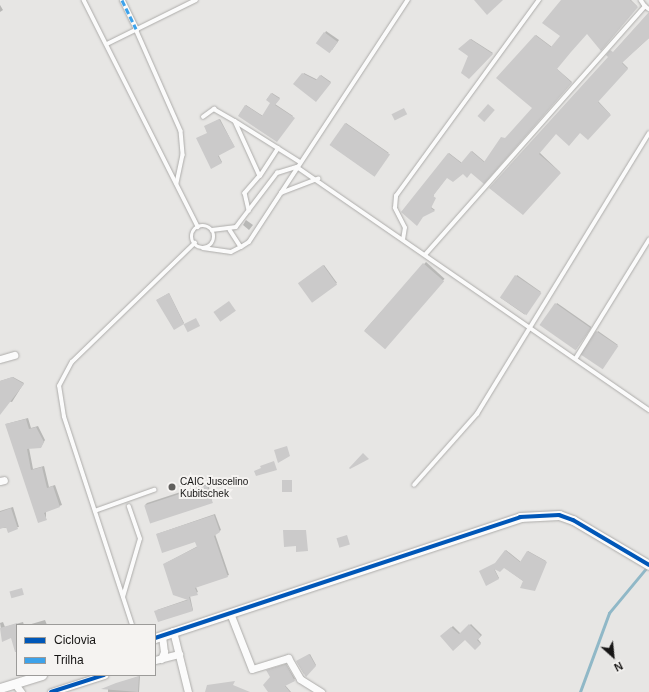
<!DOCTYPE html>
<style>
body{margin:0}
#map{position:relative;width:649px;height:692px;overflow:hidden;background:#e7e6e4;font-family:Arial,sans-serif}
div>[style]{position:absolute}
.shadow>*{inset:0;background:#0003;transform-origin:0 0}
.stream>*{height:2.5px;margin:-1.25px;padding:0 1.25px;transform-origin:1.25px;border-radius:1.25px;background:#90b8c7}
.building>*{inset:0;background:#cbcaca;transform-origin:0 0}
.roads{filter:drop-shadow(0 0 1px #adacaa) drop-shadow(0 0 1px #adacaa)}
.service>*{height:3.5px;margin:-1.75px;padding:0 1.75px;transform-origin:1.75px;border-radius:1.75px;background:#fbfbfb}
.service>.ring{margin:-1.75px;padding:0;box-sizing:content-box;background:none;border:3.5px solid #fbfbfb;border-radius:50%}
.pedestrian>*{height:5px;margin:-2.5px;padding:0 2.5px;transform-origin:2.5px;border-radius:2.5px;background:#fbfbfb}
.minor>*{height:7px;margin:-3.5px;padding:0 3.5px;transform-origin:3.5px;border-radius:3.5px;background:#fbfbfb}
.tertiary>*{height:9px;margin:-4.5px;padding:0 4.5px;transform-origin:4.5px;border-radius:4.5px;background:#fbfbfb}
.quiet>*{height:3px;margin-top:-1.5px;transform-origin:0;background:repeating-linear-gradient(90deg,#3da2ea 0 6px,transparent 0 9px)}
.cycleway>*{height:4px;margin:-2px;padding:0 2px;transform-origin:2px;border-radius:2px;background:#0057b8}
.dots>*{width:11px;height:11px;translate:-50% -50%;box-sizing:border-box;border:2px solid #f5f3f1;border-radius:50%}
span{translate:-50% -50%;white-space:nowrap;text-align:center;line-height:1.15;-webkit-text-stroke:4px #f5f3f1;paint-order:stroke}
.poi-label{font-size:10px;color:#171615}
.left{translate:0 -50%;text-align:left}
.legend{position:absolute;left:16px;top:624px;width:140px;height:52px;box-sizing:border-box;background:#f5f3f1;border:1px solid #9c9b99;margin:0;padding:5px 7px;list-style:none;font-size:12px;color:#171615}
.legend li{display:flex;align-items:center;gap:8px;height:20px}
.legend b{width:20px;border:1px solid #9c9b99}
.north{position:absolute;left:593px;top:636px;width:40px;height:40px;-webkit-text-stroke:3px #f5f3f1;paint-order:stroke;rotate:153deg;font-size:11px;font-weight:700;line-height:16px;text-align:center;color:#171615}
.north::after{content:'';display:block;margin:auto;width:14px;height:18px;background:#171615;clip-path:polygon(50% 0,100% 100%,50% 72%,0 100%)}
</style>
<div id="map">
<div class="shadow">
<i style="clip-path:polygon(563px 0,631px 0,637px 6px,601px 49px,587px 32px,556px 68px,572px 82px,484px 182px,471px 172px,447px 177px,434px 194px,431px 207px,435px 210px,423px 216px,402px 212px,449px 153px,462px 163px,472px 151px,485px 162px,534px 108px,498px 78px,536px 35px,552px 47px,562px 36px)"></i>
<i style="clip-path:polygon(0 5px,3px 10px,0 12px)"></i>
<i style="clip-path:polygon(649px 13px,649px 38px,622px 62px,628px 68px,598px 101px,610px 114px,588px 138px,580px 132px,556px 133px,539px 152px,560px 172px,523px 214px,490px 188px)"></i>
<i style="clip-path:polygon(326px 31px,339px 40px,332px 50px,325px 33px)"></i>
<i style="clip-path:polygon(471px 39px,493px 53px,479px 64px,460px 49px)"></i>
<i style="clip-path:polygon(304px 73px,318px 80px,321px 75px,331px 82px,316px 100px,295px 84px)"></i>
<i style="clip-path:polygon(272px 93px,280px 98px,275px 104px,293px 116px,277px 140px,239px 115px,246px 105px,263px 116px,271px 103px,267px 99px)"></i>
<i style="clip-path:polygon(220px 119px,234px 146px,218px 154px,222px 162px,212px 167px,206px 126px)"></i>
<i style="left:346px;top:123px;width:52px;height:27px;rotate:35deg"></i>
<i style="clip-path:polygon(246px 220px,253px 225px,249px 230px,243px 225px)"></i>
<i style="left:426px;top:262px;width:25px;height:91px;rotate:42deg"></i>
<i style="left:324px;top:265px;width:22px;height:31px;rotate:54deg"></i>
<i style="left:517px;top:275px;width:29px;height:28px;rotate:35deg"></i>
<i style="clip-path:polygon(169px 293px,184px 323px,174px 329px,157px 300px)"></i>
<i style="left:557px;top:303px;width:42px;height:27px;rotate:35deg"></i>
<i style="left:598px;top:331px;width:24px;height:27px;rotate:35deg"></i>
<i style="clip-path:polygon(13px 377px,24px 383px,12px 402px,7px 401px,0 409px,0 381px)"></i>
<i style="clip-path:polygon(28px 418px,31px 428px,38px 426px,45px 440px,41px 447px,29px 448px,33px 469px,44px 466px,49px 487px,55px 485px,62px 505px,46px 511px,46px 519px,6px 424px)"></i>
<i style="clip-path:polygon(208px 483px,212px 502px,145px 505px,147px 503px)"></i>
<i style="clip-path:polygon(13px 507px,19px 527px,0 528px,0 511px)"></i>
<i style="clip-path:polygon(215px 514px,221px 530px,215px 534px,229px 575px,196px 587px,198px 592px,190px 596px,193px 610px,159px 621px,157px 610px,189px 599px,166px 563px,198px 546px,195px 541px,157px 534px)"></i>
<i style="clip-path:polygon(506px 550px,521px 562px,528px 551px,546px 561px,534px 589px,504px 567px,494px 568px,499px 578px,486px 584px,496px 563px)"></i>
<i style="clip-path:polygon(45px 620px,47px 625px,28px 625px)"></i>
<i style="clip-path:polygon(3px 622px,5px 627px,23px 622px,24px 625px,17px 625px,17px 649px,12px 637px,3px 640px,0 623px)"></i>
<i style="clip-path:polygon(471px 624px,482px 635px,478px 639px,481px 643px,475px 649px,465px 638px,442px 636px,453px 626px,461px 634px)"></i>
<i style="clip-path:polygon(310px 654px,316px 665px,304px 674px,297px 662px)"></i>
<i style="clip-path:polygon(286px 664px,295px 679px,285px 685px,291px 692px,269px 692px,271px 677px,268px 670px)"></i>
<i style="clip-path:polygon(140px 676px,139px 692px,108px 692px,108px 687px)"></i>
</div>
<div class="stream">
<i style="left:580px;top:692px;width:84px;rotate:-69.8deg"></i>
<i style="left:609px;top:613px;width:61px;rotate:-50.3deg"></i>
</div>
<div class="building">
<i style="clip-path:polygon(474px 0,503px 0,487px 15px)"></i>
<i style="clip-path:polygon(561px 0,630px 0,638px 7px,601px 51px,587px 34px,571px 52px,557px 69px,572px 83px,484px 184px,471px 173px,467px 178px,463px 174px,453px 182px,447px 178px,433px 196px,436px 198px,431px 208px,435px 211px,423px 217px,417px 226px,401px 212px,448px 153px,461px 163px,471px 151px,484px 162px,501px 137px,505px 138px,532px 108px,496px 78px,535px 35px,551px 47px,560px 36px,542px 23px)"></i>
<i style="clip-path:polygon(649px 12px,649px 38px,622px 63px,628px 69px,598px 102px,611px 115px,588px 140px,580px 133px,569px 146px,556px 134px,539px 154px,561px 173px,523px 215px,489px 188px,608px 57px,606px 55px,610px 50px,613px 52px)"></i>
<i style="left:324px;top:32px;width:17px;height:14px;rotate:36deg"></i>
<i style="clip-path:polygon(470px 39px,493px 54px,469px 79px,461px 73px,468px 56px,458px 49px)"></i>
<i style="clip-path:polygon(302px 73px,316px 80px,320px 75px,331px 83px,316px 102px,293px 84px)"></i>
<i style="clip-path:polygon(271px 93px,280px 99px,275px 105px,295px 118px,277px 142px,238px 116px,245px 105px,262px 116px,270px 103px,266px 100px)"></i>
<i style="left:488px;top:104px;width:9px;height:16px;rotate:41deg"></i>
<i style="left:404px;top:108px;width:7px;height:14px;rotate:63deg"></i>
<i style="clip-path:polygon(219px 119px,235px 147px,218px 156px,222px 163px,211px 169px,196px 138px,207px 133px,204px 126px)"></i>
<i style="left:345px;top:123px;width:55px;height:27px;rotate:35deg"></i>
<i style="left:423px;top:263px;width:28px;height:90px;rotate:41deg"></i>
<i style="left:323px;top:265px;width:24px;height:31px;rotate:54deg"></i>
<i style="left:515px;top:275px;width:32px;height:27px;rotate:34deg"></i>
<i style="clip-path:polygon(169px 293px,184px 324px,174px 330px,156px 300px)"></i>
<i style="left:229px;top:301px;width:12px;height:19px;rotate:55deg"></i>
<i style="left:555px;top:303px;width:44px;height:27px;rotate:35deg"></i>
<i style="left:196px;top:318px;width:9px;height:14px;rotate:63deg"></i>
<i style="left:596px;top:331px;width:27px;height:28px;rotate:34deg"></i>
<i style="clip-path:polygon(12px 377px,24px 384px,0 415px,0 381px)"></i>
<i style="clip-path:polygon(26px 419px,29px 429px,36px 427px,44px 442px,41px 448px,27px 449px,31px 470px,42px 467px,47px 488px,53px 486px,60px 507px,44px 513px,47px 520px,38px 523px,5px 424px)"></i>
<i style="clip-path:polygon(287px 446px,290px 456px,278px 463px,274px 450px)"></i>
<i style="clip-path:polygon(363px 453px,369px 459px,350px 469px,349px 468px)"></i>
<i style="clip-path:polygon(274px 461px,277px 470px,256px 476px,254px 471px,261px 468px,260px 466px)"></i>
<i style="left:282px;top:480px;width:10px;height:12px"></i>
<i style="left:207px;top:485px;width:19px;height:66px;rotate:72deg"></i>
<i style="clip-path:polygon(11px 508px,18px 529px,8px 533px,6px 527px,0 529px,0 512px)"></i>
<i style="clip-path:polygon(214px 515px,220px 532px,214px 536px,228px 577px,195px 588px,198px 595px,189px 597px,193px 611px,158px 622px,154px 611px,188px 600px,173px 595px,163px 564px,197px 547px,195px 542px,162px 553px,156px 534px)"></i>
<i style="clip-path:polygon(283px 530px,306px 530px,308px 551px,296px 552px,296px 546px,284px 547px)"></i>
<i style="left:347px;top:535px;width:10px;height:11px;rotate:73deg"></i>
<i style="clip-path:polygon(505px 550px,520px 562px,527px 551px,547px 562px,535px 591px,520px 588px,523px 581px,504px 568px,500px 572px,494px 569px,499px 579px,486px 586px,479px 571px,495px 563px)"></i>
<i style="left:22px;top:588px;width:7px;height:13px;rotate:74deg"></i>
<i style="clip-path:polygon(17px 623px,17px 652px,15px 652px,11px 638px,2px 642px,0 628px)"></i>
<i style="clip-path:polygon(469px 624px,481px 636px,477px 640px,481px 644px,475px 650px,465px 640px,453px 651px,440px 636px,451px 627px,459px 634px)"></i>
<i style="clip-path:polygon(309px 654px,316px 666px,306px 677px,296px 661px)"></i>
<i style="clip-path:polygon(286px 664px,295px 681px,285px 686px,290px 692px,268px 692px,263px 685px,270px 677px,266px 670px)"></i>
<i style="clip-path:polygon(139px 676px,138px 692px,101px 689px,116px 683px)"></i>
<i style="clip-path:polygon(235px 681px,233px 685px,250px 692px,205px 692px,207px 685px)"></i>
</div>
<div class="roads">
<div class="service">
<i style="left:84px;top:0;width:254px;rotate:63.3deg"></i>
<i style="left:641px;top:0;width:7px;rotate:56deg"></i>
<i style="left:136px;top:29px;width:111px;rotate:66.2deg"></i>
<i style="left:181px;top:131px;width:24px;rotate:85deg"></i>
<i style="left:183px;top:155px;width:29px;rotate:102deg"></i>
<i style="left:107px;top:44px;width:99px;rotate:-26.3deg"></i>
<i style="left:203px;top:117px;width:14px;rotate:-36deg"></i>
<i style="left:214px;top:109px;width:24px;rotate:30deg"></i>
<i style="left:235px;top:121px;width:60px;rotate:65.6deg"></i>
<i style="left:260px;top:176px;width:23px;rotate:131deg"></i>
<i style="left:245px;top:193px;width:18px;rotate:77deg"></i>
<i style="left:235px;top:121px;width:77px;rotate:32.2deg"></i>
<i style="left:260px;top:176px;width:33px;rotate:-57deg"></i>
<i style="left:281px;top:193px;width:231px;rotate:-56.7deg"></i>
<i class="ring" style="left:192px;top:226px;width:18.5px;height:18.5px"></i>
<i style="left:212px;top:230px;width:24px;rotate:-7deg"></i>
<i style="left:236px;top:227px;width:68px;rotate:-52.8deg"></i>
<i style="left:277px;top:173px;width:21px;rotate:-17deg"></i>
<i style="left:297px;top:167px;width:428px;rotate:34.6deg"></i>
<i style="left:230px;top:230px;width:20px;rotate:57deg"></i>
<i style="left:403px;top:240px;width:12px;rotate:-81deg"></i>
<i style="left:405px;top:228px;width:22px;rotate:-117deg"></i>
<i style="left:395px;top:208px;width:12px;rotate:-85deg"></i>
<i style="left:396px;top:196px;width:243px;rotate:-53.9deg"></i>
<i style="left:203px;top:248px;width:28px;rotate:8deg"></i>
<i style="left:231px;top:252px;width:11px;rotate:-27deg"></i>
<i style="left:241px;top:247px;width:9px;rotate:-32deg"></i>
<i style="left:249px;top:242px;width:59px;rotate:-56.9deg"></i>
<i style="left:281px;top:193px;width:40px;rotate:-21deg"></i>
<i style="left:425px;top:255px;width:332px;rotate:-48.5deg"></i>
<i style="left:645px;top:6px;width:5px;rotate:37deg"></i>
<i style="left:576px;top:358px;width:139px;rotate:-58.3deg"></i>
<i style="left:414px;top:485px;width:95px;rotate:-48.4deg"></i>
<i style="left:477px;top:414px;width:329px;rotate:-58.5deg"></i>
<i style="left:95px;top:511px;width:63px;rotate:-19.6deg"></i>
<i style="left:123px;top:597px;width:60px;rotate:-73.7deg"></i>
<i style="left:140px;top:539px;width:34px;rotate:-109deg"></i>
<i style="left:132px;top:625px;width:219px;rotate:-108.1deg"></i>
<i style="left:64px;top:417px;width:31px;rotate:-99deg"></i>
<i style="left:59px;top:386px;width:27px;rotate:-62deg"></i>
<i style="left:72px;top:362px;width:171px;rotate:-44.1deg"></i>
</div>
<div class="pedestrian">
<i style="left:122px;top:0;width:32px;rotate:64deg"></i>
</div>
<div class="minor">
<i style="left:0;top:359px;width:15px;rotate:-16deg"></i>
<i style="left:0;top:481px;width:4px;rotate:-14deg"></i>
<i style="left:230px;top:613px;width:60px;rotate:68.6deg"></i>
<i style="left:252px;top:669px;width:38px;rotate:-17deg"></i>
<i style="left:288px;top:658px;width:24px;rotate:60deg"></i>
<i style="left:300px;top:679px;width:25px;rotate:32deg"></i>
<i style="left:173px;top:631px;width:63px;rotate:76.2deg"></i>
<i style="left:161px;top:659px;width:8px;rotate:-67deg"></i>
<i style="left:164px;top:652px;width:16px;rotate:-97deg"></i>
<i style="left:155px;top:660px;width:25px;rotate:-14deg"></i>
<i style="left:15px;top:684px;width:10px;rotate:53deg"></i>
<i style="left:51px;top:692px;width:56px;rotate:-17.8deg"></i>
</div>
<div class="tertiary">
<i style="left:155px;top:638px;width:385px;rotate:-18.3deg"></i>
<i style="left:520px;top:517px;width:39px;rotate:-3deg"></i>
<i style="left:559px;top:515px;width:15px;rotate:20deg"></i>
<i style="left:573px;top:520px;width:88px;rotate:30.6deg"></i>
<i style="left:0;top:688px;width:44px;rotate:-17.2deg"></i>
</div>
</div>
<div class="quiet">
<i style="left:122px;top:0;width:32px;rotate:64deg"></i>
</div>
<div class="cycleway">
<i style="left:155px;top:638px;width:385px;rotate:-18.3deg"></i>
<i style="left:520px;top:517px;width:39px;rotate:-3deg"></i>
<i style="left:559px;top:515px;width:15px;rotate:20deg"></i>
<i style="left:573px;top:520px;width:88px;rotate:30.6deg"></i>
<i style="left:51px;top:692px;width:56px;rotate:-17.8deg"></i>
</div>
<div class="dots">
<i style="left:172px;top:487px;background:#605f5d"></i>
</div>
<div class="poi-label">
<span class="left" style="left:180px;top:487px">CAIC Juscelino<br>Kubitschek</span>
</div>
<ul class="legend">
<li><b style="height:5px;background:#0057b8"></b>Ciclovia</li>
<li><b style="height:5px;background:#3da2ea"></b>Trilha</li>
</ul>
<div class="north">N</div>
</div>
